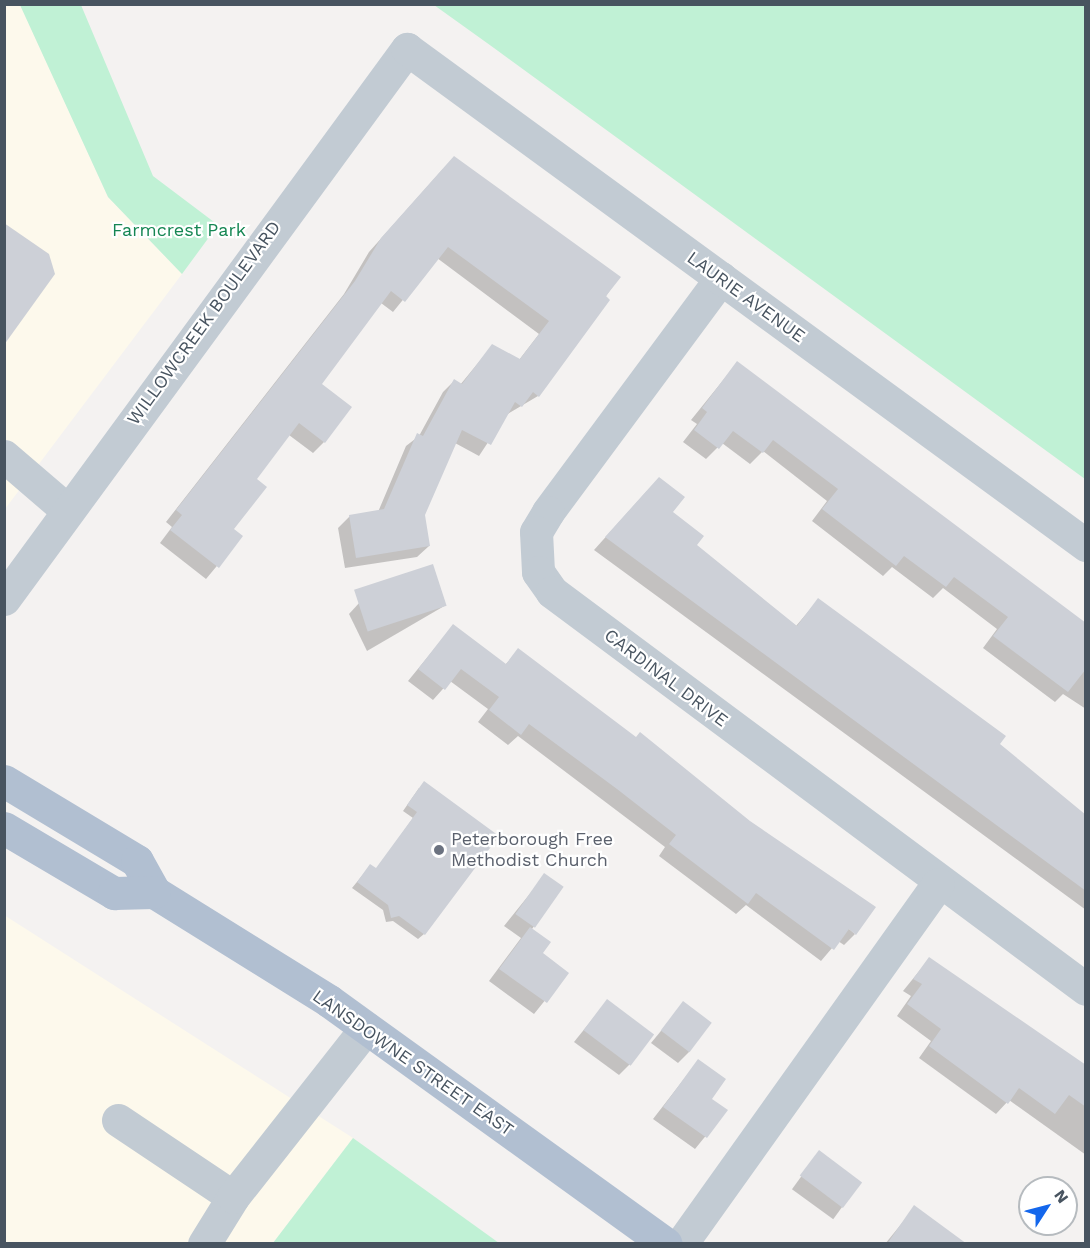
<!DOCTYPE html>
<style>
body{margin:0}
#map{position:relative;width:1090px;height:1248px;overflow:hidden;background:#f4f2f1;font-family:"Work Sans",sans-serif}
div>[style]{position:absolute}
.commercial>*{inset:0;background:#fdf9ec}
.green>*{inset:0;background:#c0f1d5}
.shadow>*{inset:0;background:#0003;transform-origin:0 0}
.building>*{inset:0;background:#cdd0d7;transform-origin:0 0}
.minor>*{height:33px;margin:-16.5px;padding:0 16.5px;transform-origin:16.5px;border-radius:16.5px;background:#c2cbd3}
.major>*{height:33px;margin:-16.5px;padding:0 16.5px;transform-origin:16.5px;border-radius:16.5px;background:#b1bfd1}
.dots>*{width:16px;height:16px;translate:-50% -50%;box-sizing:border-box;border:3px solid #fff;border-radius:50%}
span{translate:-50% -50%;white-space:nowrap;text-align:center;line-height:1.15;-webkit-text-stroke:4.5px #fff;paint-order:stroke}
.park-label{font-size:18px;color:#158653}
.street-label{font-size:18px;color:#485460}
.worship-label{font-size:18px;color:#5b616d}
.left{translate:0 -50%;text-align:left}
.frame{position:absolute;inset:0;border:6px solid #485460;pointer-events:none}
.north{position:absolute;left:1018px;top:1176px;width:60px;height:60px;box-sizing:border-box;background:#fff;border:2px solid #b6bbbf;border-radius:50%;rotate:54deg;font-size:16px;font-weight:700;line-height:24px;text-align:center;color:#485460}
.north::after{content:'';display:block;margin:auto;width:21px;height:27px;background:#1467ec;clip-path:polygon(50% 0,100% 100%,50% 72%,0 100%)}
</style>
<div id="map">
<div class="commercial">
<i style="clip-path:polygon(20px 4px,108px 197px,182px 274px,5px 509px,4px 5px)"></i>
<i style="clip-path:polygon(4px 915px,353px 1138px,273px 1243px,5px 1243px)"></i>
</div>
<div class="green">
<i style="clip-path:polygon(20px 5px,81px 5px,153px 176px,218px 225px,182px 274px,108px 197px)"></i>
<i style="clip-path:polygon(434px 5px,1085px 5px,1085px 479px,494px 48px)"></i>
<i style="clip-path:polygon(353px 1138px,499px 1243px,273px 1243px)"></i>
</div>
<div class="shadow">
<i style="clip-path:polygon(443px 169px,619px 277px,538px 396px,506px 415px,479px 456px,455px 443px,424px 514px,429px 546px,417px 557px,345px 568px,338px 528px,350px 516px,378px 512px,406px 446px,419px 436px,443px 392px,454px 381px,460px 385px,492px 346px,519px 360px,539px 334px,437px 258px,393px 312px,381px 303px,320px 384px,324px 442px,313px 453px,289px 435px,255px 479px,232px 529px,241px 537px,206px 579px,160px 543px,172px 527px,166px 522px,344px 294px,369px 252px)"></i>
<i style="clip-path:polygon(737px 363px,1086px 624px,1086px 709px,1063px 694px,1055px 702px,983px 648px,997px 629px,943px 588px,933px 598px,892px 567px,883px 576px,812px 521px,827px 501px,763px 451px,750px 464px,722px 443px,706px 459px,683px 442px,697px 424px,691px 420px)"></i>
<i style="clip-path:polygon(647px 491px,695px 545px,796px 626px,818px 600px,1086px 820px,1086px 910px,594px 550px)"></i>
<i style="clip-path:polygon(360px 602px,446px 605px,367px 651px,349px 614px)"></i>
<i style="clip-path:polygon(453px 626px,505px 665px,519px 650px,855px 934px,844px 945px,838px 941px,821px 961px,746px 905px,736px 914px,659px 856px,665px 847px,518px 736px,508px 745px,478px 722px,488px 709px,450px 681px,433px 700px,408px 681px)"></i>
<i style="clip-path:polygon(419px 788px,424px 934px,418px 939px,393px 921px,386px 922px,383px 910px,352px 888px,370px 866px,376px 870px,413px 818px,403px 811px)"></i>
<i style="clip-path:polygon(545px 875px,562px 888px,532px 929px,541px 954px,567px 973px,534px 1014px,489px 981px,521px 938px,504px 926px)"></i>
<i style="clip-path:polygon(929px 959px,1086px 1067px,1086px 1155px,1009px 1100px,996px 1114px,919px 1058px,931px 1041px,897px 1016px,911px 996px,903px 991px)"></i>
<i style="clip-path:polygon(607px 1001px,630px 1064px,619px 1075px,574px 1042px)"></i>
<i style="clip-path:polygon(684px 1003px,689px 1052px,678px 1063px,651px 1043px)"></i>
<i style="clip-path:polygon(698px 1061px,710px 1099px,726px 1111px,695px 1149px,653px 1119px)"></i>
<i style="left:819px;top:1152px;width:51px;height:46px;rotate:36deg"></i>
<i style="clip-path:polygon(915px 1207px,953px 1244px,885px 1244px)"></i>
</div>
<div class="building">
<i style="clip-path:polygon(454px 156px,621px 277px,606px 296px,610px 300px,539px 397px,533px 392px,522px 407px,515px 402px,491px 445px,462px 430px,425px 515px,430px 546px,356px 558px,349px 515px,384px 509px,417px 433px,423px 436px,454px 379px,462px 384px,492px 344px,520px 359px,549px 321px,448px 247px,405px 302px,391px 291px,322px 384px,352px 407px,325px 443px,299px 423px,257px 479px,267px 487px,234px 529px,243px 536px,219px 568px,170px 530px,182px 515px,176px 510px,355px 281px,381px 238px)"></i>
<i style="clip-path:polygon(4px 223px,49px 254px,55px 274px,4px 345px)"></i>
<i style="clip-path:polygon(737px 361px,1086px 623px,1086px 669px,1068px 692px,993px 636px,1008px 617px,954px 577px,946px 587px,904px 556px,896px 566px,822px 509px,838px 489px,773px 440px,763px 453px,733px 431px,719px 449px,694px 430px,707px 412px,702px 408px)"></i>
<i style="clip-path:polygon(659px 477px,685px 497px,673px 512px,704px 536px,697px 545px,797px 626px,818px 598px,1006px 736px,1000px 744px,1086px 815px,1086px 891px,605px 537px)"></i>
<i style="left:433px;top:564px;width:44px;height:83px;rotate:72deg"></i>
<i style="clip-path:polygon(453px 624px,506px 664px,518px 648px,636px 737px,640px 732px,750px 821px,876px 907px,856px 935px,849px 929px,834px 950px,756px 893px,748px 904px,669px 844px,676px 835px,617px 789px,529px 724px,521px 735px,489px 710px,499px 697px,461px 669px,445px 690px,418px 669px)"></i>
<i style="clip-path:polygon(424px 781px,499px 836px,425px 935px,399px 916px,391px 918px,388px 905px,357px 882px,370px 864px,376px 868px,417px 812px,407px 805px)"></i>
<i style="left:544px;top:873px;width:24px;height:50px;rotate:35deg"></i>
<i style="clip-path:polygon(530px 927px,551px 942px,543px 953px,569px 973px,547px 1003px,499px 969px)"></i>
<i style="clip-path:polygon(929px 957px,1086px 1065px,1086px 1107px,1069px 1095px,1055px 1114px,1019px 1088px,1008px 1104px,929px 1046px,941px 1029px,907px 1004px,922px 984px,913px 979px)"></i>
<i style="left:607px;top:999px;width:59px;height:39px;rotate:37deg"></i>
<i style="left:683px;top:1001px;width:36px;height:37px;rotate:37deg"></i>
<i style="clip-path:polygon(698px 1059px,726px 1079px,712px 1099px,728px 1110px,707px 1138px,663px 1107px)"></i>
<i style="left:819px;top:1150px;width:54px;height:32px;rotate:37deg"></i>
<i style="clip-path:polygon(914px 1205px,967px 1244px,887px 1244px)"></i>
</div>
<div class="minor">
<i style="left:721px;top:278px;width:291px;rotate:126.5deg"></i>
<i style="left:548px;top:512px;width:23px;rotate:121deg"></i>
<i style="left:536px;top:532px;width:40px;rotate:87.1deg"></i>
<i style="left:538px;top:572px;width:24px;rotate:55deg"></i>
<i style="left:552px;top:592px;width:665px;rotate:36.63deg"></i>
<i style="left:4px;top:456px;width:83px;rotate:40.6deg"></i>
<i style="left:4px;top:599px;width:682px;rotate:-53.77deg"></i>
<i style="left:407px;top:49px;width:841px;rotate:36.15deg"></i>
<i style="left:118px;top:1120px;width:138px;rotate:33.8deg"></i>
<i style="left:204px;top:1244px;width:55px;rotate:-58.3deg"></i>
<i style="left:233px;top:1197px;width:215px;rotate:-51.8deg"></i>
<i style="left:681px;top:1244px;width:442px;rotate:-54.5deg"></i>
</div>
<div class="major">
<i style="left:4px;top:781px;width:155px;rotate:31deg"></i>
<i style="left:137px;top:861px;width:35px;rotate:61deg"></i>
<i style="left:154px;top:892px;width:206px;rotate:31.9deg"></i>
<i style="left:329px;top:1001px;width:415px;rotate:35.8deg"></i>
<i style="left:4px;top:828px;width:128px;rotate:30.6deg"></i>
<i style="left:114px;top:893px;width:40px;rotate:-1.4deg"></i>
</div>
<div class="dots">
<i style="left:439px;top:850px;background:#6b7280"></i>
</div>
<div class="park-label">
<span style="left:179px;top:230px">Farmcrest Park</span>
</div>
<div class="street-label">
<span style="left:746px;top:297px;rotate:36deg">LAURIE AVENUE</span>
<span style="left:204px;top:323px;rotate:-54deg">WILLOWCREEK BOULEVARD</span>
<span style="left:666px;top:678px;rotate:37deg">CARDINAL DRIVE</span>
<span style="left:413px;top:1063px;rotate:35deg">LANSDOWNE STREET EAST</span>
</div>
<div class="worship-label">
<span class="left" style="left:451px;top:850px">Peterborough Free<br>Methodist Church</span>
</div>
<div class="frame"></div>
<div class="north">N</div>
</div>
